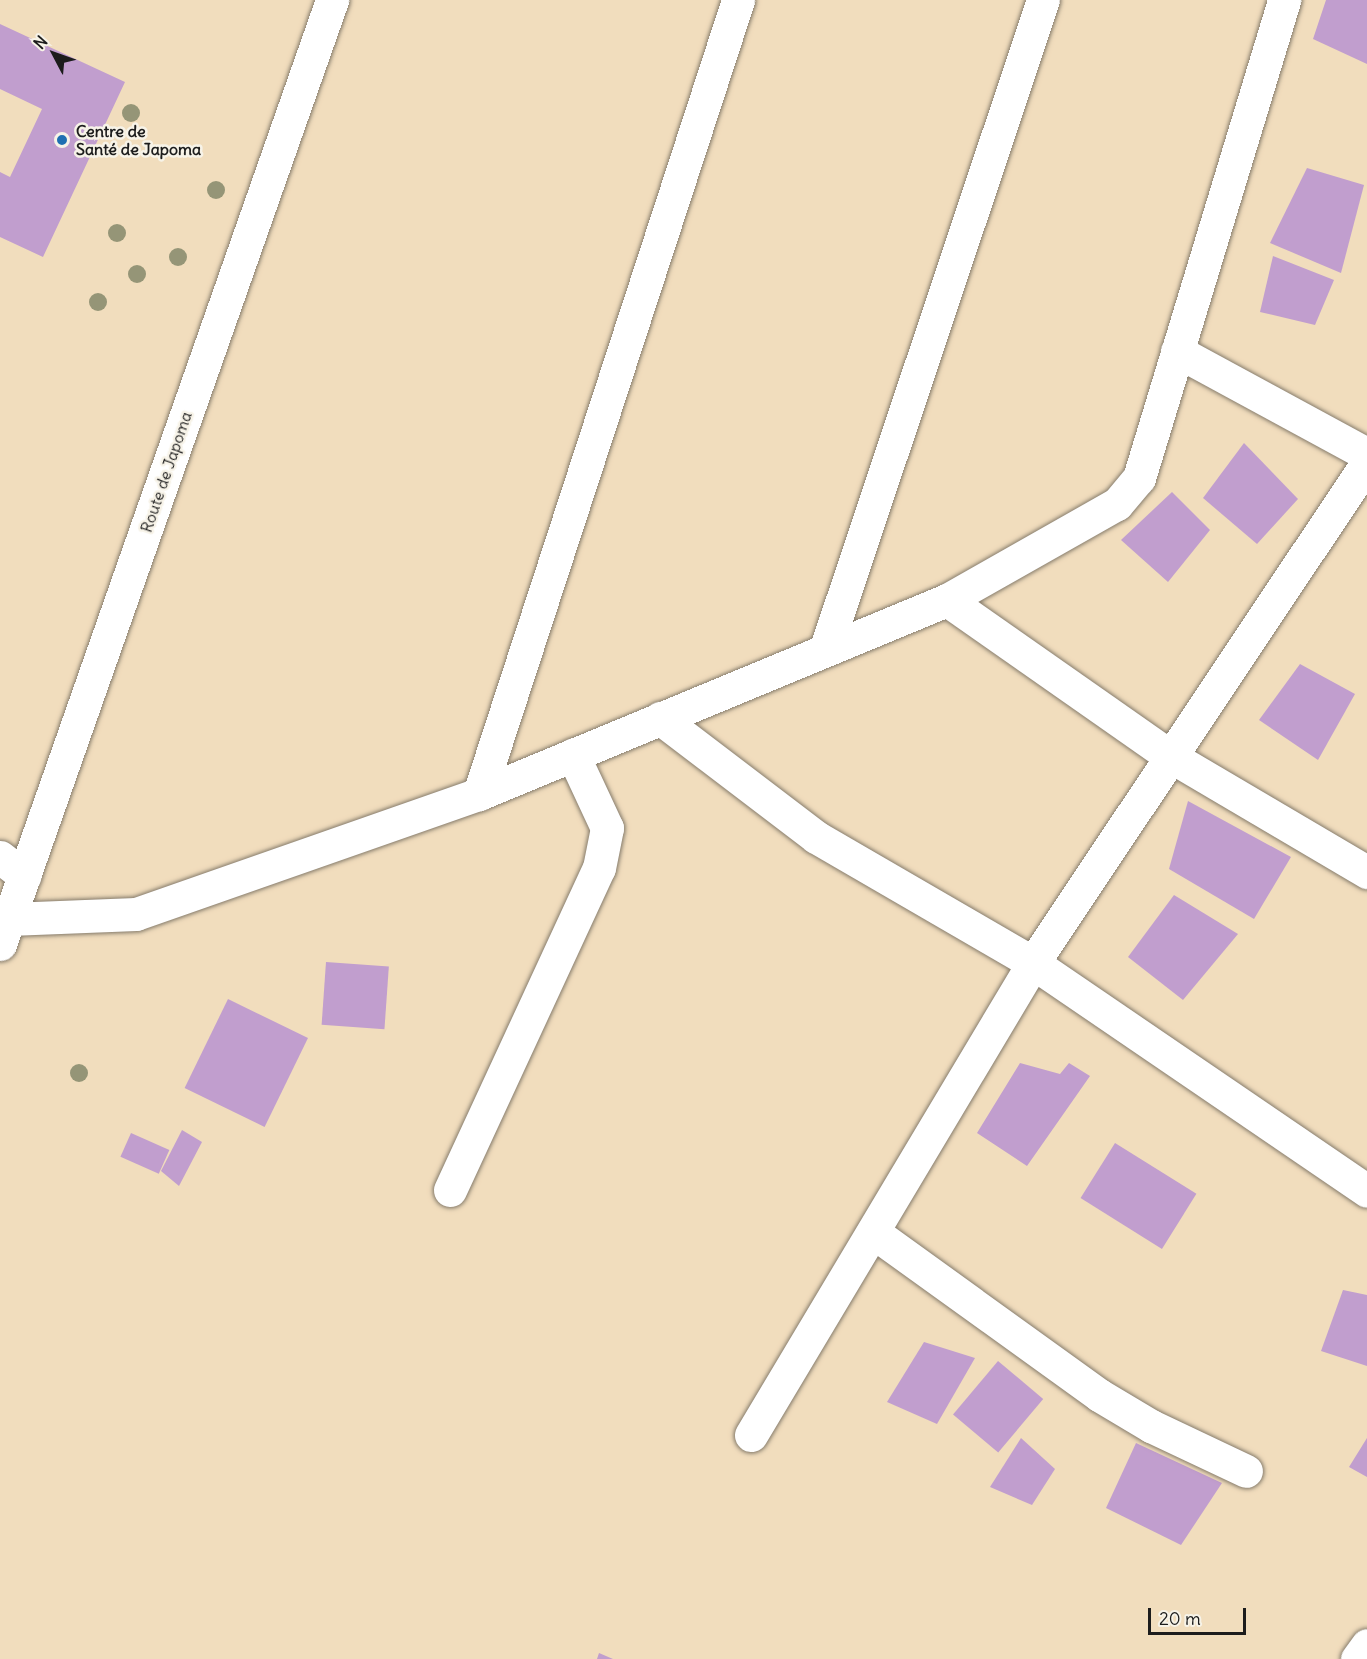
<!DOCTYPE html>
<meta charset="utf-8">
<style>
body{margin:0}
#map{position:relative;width:1367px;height:1659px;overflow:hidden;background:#f1ddbd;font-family:Delius,sans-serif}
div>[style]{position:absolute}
.building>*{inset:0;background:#c19ece;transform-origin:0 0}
.roads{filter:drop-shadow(0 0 2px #867c6c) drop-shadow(0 0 2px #867c6c)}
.minor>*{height:33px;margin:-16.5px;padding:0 16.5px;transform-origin:16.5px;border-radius:16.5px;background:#fff}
.tertiary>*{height:33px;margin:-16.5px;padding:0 16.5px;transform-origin:16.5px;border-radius:16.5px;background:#fff}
.trees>*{width:18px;height:18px;margin:-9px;border-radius:50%;background:#959577}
.dots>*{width:16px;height:16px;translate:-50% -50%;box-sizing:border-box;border:3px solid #f7f3e8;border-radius:50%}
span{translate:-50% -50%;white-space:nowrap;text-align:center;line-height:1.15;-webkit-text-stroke:5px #f7f3e8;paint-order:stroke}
.poi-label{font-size:16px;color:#1c1c1c;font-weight:700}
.left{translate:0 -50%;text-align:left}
.street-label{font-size:16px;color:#1c1c1c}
.north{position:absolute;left:24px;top:24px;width:60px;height:60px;-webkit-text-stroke:4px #f7f3e8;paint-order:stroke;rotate:311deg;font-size:16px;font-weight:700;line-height:24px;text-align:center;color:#1c1c1c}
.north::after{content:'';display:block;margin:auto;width:21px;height:27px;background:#1c1c1c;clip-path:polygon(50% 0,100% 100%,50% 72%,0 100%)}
.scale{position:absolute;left:1148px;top:1608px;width:98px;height:27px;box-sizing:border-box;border:3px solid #1c1c1c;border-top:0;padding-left:8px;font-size:18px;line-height:21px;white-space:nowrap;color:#1c1c1c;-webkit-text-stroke:4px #f7f3e8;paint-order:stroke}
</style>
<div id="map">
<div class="building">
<i style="clip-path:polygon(1326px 0,1367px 0,1367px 64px,1313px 39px)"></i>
<i style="clip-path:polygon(0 24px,125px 82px,43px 257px,0 237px,0 172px,10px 177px,42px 109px,0 89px)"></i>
<i style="clip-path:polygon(1307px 168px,1364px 185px,1341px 273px,1270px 243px)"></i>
<i style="clip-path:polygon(1273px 256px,1334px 280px,1315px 325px,1260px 312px)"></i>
<i style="clip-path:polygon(1244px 443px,1298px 499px,1257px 544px,1203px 498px)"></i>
<i style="clip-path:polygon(1172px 492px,1210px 530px,1168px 582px,1121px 540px)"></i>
<i style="clip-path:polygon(1300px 664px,1355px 694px,1318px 760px,1259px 720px)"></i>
<i style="clip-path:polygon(1188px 801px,1291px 857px,1254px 919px,1169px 869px)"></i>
<i style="clip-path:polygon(1174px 895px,1238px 934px,1183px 1000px,1128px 957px)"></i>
<i style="left:326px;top:962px;width:63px;height:63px;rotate:4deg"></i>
<i style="left:228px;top:999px;width:89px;height:99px;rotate:26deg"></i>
<i style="clip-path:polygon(1020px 1063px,1060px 1074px,1069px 1063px,1090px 1076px,1027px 1166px,977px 1133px)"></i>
<i style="clip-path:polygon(182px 1130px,202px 1142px,179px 1186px,161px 1171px)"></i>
<i style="left:131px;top:1133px;width:42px;height:26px;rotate:24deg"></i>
<i style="left:1115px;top:1143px;width:96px;height:65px;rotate:32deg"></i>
<i style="clip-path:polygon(1343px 1290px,1367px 1295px,1367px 1366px,1321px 1351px)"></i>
<i style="clip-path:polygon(924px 1342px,975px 1358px,937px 1424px,887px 1402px)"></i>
<i style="left:998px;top:1361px;width:59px;height:70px;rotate:40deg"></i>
<i style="clip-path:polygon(1021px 1438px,1055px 1469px,1032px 1505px,990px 1487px)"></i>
<i style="clip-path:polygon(1367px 1438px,1367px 1477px,1349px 1467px)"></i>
<i style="clip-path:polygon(1136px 1443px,1222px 1483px,1181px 1545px,1106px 1508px)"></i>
<i style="clip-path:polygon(599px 1653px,613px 1659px,597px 1659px)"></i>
</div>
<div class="roads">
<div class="minor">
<i style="left:1177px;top:351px;width:216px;rotate:28.5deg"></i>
<i style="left:947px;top:600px;width:272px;rotate:35deg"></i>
<i style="left:1170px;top:756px;width:229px;rotate:30.5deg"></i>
<i style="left:826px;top:648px;width:683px;rotate:-71.49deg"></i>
<i style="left:660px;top:718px;width:196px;rotate:37.3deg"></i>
<i style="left:816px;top:837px;width:251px;rotate:30.1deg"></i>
<i style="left:1033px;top:963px;width:404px;rotate:34.3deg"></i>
<i style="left:479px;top:794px;width:835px;rotate:-71.93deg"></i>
<i style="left:0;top:857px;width:31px;rotate:38deg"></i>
<i style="left:9px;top:919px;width:127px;rotate:-2.3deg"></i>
<i style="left:136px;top:914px;width:363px;rotate:-19.3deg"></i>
<i style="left:479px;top:794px;width:507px;rotate:-22.52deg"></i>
<i style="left:947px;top:600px;width:195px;rotate:-29.5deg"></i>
<i style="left:1117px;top:504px;width:34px;rotate:-50deg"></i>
<i style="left:1139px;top:478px;width:500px;rotate:-73.1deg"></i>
<i style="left:450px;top:1190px;width:355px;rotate:-65.2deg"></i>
<i style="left:599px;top:868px;width:41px;rotate:-78.7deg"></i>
<i style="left:607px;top:828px;width:81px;rotate:-115deg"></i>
<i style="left:873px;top:1232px;width:279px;rotate:35.8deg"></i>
<i style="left:1099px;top:1395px;width:61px;rotate:30.8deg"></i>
<i style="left:1151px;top:1426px;width:105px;rotate:25.3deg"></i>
<i style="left:751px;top:1435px;width:550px;rotate:-59.14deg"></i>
<i style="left:1033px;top:963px;width:601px;rotate:-56.26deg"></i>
<i style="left:1357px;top:1659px;width:17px;rotate:-54deg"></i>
</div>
<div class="tertiary">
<i style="left:0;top:944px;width:1001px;rotate:-70.62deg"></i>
</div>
</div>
<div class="trees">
<i style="left:131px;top:113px"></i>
<i style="left:216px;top:190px"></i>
<i style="left:117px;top:233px"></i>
<i style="left:178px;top:257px"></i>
<i style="left:137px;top:274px"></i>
<i style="left:98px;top:302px"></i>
<i style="left:79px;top:1073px"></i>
</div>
<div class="dots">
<i style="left:62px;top:140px;background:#1f6fb2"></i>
</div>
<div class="poi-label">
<span class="left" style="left:76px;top:140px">Centre de<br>Santé de Japoma</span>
</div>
<div class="street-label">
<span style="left:166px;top:472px;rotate:-71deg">Route de Japoma</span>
</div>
<div class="north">N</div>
<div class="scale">20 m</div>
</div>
